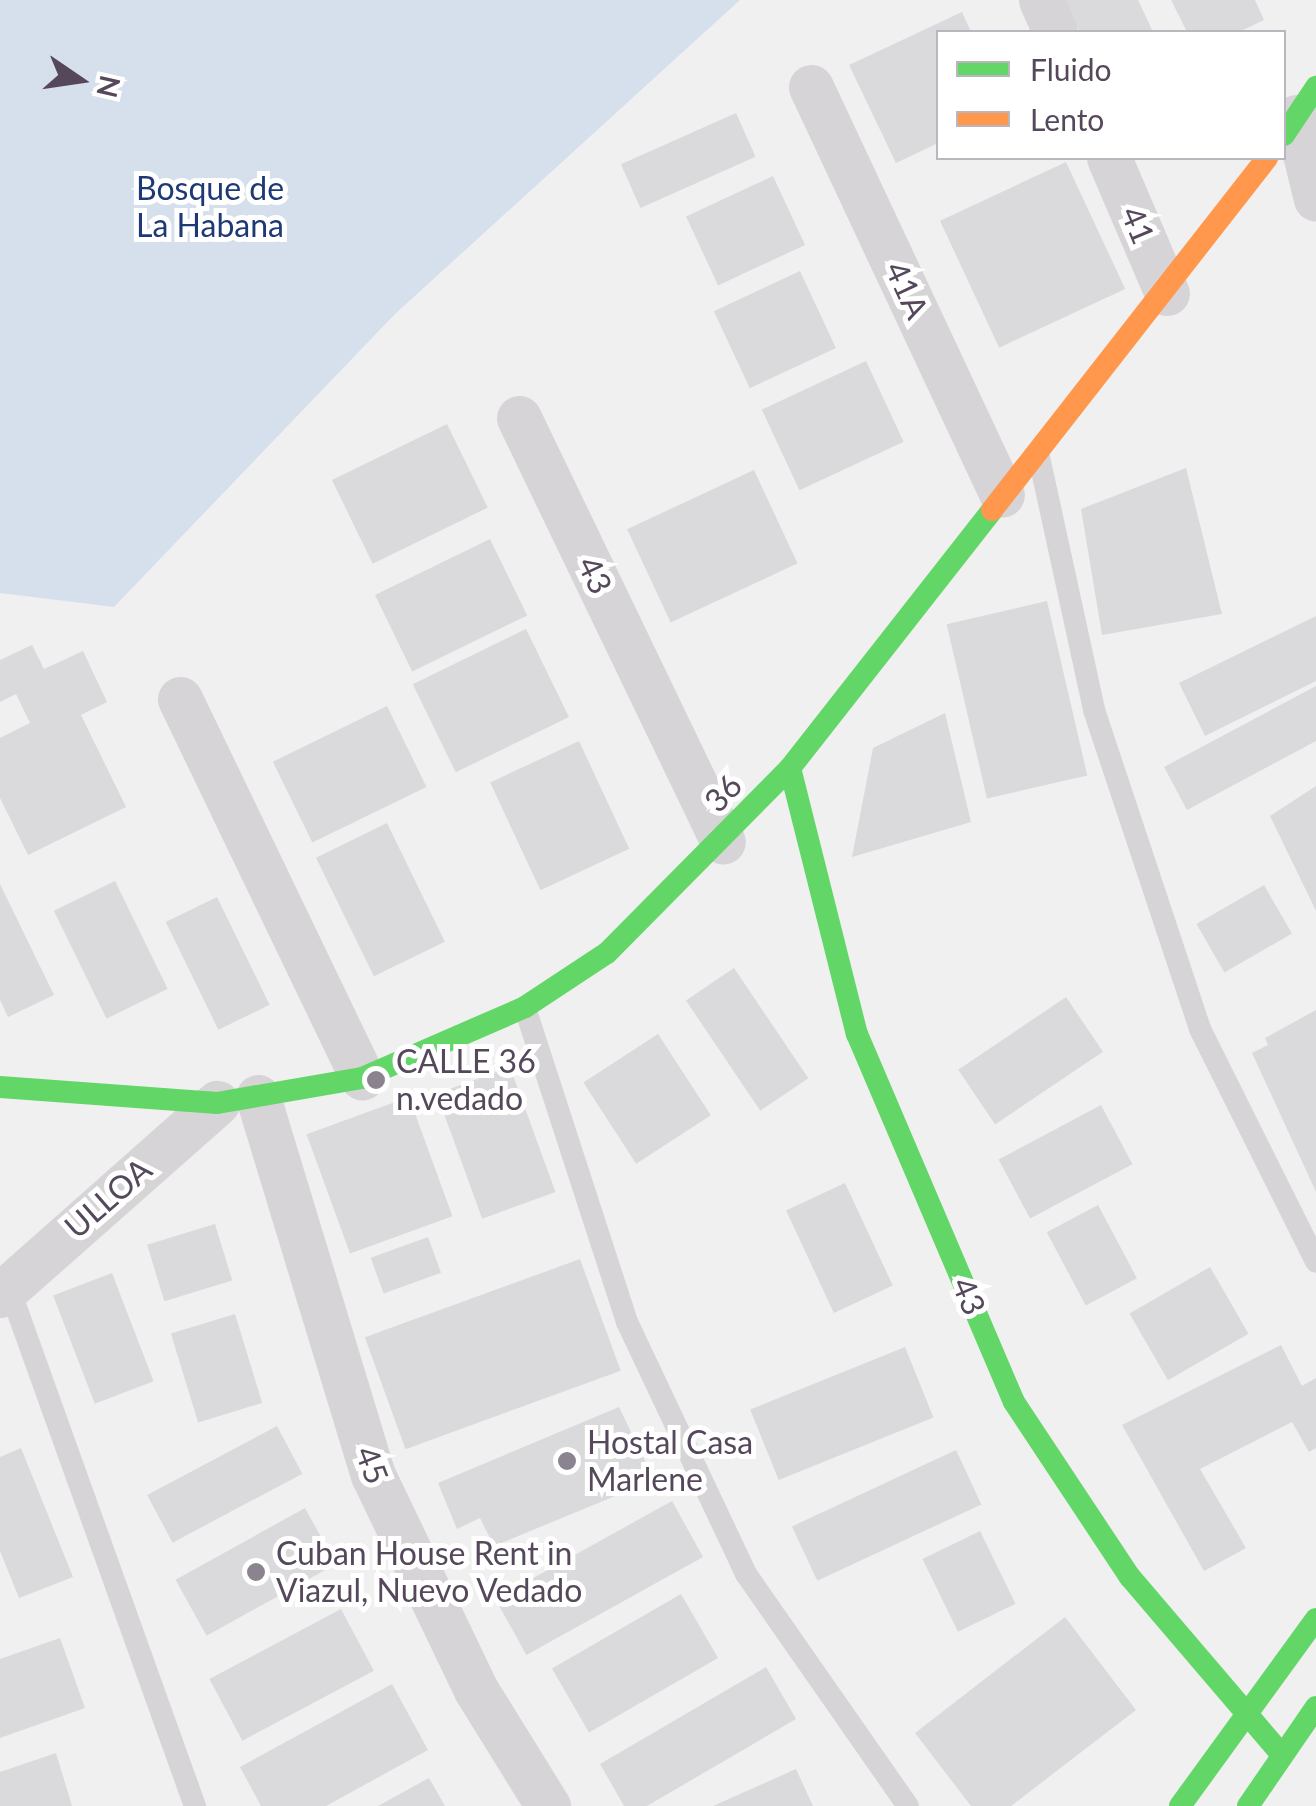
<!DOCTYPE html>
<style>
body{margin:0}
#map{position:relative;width:1316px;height:1806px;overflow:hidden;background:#f0f0f0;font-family:Lato,sans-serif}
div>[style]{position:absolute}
.green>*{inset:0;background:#d6e0ed}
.building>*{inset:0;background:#dad9dc;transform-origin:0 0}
.lane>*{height:22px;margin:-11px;padding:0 11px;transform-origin:11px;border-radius:11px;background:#d6d4d7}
.street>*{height:45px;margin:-22.5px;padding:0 22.5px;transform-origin:22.5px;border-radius:22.5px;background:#d6d4d7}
.fast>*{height:22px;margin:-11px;padding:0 11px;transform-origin:11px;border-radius:11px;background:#63d668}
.slow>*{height:22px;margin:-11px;padding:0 11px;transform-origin:11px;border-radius:11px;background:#ff974d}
.dots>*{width:28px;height:28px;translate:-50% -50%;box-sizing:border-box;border:5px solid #fff;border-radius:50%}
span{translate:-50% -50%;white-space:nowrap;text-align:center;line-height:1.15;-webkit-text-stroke:10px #fff;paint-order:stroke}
.park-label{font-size:32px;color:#1f3976}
.street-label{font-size:32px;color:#55485b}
.poi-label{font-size:32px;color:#55485b}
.left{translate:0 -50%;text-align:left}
.legend{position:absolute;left:936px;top:30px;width:350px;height:130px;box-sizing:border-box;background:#fff;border:2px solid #bbb6bd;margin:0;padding:12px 18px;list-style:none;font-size:30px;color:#55485b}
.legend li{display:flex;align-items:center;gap:20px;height:50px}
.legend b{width:50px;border:2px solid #bbb6bd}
.north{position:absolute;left:30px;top:30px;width:100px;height:100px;-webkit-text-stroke:8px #fff;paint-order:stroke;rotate:103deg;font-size:28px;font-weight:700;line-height:40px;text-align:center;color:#55485b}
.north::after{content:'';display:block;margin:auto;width:35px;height:45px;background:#55485b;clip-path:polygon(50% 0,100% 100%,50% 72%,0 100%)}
</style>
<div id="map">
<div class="green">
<i style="clip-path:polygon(0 0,740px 0,395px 314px,114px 607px,0 593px)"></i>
</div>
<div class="building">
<i style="clip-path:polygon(1064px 0,1138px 0,1153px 32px,1080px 32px)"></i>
<i style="clip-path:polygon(1171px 0,1255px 0,1264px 20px,1239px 32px,1187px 32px)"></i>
<i style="clip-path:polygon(962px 12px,971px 32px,938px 32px,938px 143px,896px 163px,849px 65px)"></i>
<i style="left:736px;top:113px;width:48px;height:126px;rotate:66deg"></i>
<i style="left:1066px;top:162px;width:140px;height:139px;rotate:65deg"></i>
<i style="left:773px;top:176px;width:76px;height:96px;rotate:65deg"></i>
<i style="left:800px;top:271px;width:85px;height:95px;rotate:65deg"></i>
<i style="left:866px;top:361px;width:89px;height:115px;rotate:65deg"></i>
<i style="left:447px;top:424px;width:93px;height:128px;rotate:64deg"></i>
<i style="clip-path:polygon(1186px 468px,1222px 614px,1102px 635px,1081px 509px)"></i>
<i style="left:754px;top:470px;width:103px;height:140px;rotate:65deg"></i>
<i style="left:490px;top:539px;width:85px;height:128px;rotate:64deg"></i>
<i style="left:1047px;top:601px;width:179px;height:103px;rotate:77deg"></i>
<i style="clip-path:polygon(1316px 616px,1316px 681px,1205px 736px,1179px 683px)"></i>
<i style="left:526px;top:629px;width:98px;height:126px;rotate:64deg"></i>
<i style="clip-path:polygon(32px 645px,44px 669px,83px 651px,107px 702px,81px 715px,126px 807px,28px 855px,0 798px,0 738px,30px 723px,16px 694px,0 702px,0 660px)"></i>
<i style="clip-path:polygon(1316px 686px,1316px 741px,1187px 810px,1164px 767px)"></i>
<i style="left:387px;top:706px;width:90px;height:127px;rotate:64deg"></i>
<i style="clip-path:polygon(945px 713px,971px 822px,852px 857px,873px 748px)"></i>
<i style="left:579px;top:741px;width:119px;height:98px;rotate:65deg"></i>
<i style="clip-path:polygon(1316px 786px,1316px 911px,1270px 816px)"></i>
<i style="left:387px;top:823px;width:132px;height:79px;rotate:64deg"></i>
<i style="left:115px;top:881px;width:120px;height:68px;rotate:64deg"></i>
<i style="clip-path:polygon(0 884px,54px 995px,8px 1017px,0 1000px)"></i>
<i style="left:1264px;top:885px;width:56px;height:78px;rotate:60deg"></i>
<i style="left:217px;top:897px;width:120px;height:57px;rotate:64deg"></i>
<i style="left:734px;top:968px;width:133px;height:58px;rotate:56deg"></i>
<i style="left:1066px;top:997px;width:66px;height:130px;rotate:56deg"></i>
<i style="clip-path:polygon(1316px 1010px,1316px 1192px,1252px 1053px,1268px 1045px,1265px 1038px)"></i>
<i style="left:658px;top:1034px;width:97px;height:89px;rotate:57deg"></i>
<i style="left:510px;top:1067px;width:133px;height:78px;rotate:70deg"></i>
<i style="left:409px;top:1097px;width:127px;height:109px;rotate:70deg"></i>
<i style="left:1101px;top:1105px;width:67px;height:116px;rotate:62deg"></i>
<i style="left:845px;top:1183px;width:113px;height:65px;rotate:65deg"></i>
<i style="left:1098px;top:1205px;width:83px;height:58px;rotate:62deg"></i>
<i style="left:215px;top:1224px;width:59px;height:71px;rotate:73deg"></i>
<i style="left:428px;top:1237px;width:38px;height:61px;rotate:70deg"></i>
<i style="left:580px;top:1259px;width:119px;height:229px;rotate:70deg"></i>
<i style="left:1210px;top:1267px;width:77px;height:93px;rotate:60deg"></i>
<i style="left:112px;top:1273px;width:116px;height:63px;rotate:69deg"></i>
<i style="left:235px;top:1314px;width:93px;height:67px;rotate:73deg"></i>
<i style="clip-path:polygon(1281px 1345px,1302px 1386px,1316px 1378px,1316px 1448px,1309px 1452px,1292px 1422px,1200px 1469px,1246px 1548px,1204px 1571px,1122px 1425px)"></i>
<i style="left:905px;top:1347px;width:76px;height:167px;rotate:68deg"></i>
<i style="clip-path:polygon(619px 1407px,654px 1480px,494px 1546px,480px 1518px,457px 1529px,438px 1483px)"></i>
<i style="left:277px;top:1426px;width:54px;height:147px;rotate:62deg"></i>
<i style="clip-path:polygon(21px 1448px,73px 1577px,19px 1598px,0 1551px,0 1457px)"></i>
<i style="left:956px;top:1450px;width:60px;height:181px;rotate:65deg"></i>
<i style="left:672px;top:1501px;width:64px;height:202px;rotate:61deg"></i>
<i style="left:305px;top:1508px;width:64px;height:148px;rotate:61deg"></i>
<i style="left:980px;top:1531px;width:81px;height:64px;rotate:64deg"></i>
<i style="left:681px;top:1594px;width:74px;height:149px;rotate:60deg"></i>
<i style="left:341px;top:1609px;width:70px;height:149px;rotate:62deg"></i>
<i style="clip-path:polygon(1065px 1617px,1136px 1710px,1011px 1806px,971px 1806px,915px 1733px)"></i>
<i style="clip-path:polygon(60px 1638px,85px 1708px,0 1738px,0 1659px)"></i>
<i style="clip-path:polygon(766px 1667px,796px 1719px,647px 1806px,624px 1806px,600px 1764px)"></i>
<i style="clip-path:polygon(392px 1684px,428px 1750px,326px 1806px,261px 1806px,240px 1767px)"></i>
<i style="clip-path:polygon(56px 1753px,72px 1806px,0 1806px,0 1772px)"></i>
<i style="clip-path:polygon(796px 1769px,813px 1806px,713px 1806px)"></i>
<i style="clip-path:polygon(429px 1778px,445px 1806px,378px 1806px)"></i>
</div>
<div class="lane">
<i style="left:1039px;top:457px;width:259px;rotate:77.7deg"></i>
<i style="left:1094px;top:710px;width:336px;rotate:71.6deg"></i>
<i style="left:1200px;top:1029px;width:260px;rotate:63.5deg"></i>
<i style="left:525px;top:1008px;width:330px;rotate:72deg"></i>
<i style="left:627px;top:1322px;width:279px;rotate:64.7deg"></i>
<i style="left:746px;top:1574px;width:283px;rotate:55.1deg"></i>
<i style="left:8px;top:1285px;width:554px;rotate:70.26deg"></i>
</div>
<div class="street">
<i style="left:1041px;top:0;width:35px;rotate:66deg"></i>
<i style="left:811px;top:87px;width:450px;rotate:64.9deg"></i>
<i style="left:1296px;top:117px;width:84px;rotate:76.3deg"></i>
<i style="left:1109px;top:158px;width:147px;rotate:66.8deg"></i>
<i style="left:519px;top:418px;width:470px;rotate:64.3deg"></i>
<i style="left:180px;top:699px;width:420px;rotate:64.3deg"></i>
<i style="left:258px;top:1097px;width:395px;rotate:73.1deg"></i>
<i style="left:373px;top:1475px;width:238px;rotate:64.4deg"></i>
<i style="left:476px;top:1690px;width:137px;rotate:58.2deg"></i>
<i style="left:0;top:1295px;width:290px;rotate:-41.5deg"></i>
</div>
<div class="fast">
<i style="left:1284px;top:135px;width:58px;rotate:-56.3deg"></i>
<i style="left:790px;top:768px;width:274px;rotate:75.9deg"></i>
<i style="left:857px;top:1034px;width:400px;rotate:66.9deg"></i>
<i style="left:1014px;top:1402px;width:210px;rotate:56.5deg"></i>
<i style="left:1130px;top:1577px;width:234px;rotate:49.5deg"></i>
<i style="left:0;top:1087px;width:218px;rotate:4.2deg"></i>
<i style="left:217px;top:1103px;width:147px;rotate:-9.8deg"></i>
<i style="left:362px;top:1078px;width:178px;rotate:-23.5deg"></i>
<i style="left:525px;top:1007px;width:98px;rotate:-33.4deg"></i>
<i style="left:607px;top:953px;width:260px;rotate:-45.3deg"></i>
<i style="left:790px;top:768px;width:328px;rotate:-51.9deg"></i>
<i style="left:1180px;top:1806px;width:231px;rotate:-54deg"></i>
<i style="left:1248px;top:1806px;width:120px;rotate:-55.5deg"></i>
</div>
<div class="slow">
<i style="left:992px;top:510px;width:447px;rotate:-52deg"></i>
</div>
<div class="dots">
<i style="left:376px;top:1080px;background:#8b838f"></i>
<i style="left:567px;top:1461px;background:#8b838f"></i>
<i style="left:256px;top:1572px;background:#8b838f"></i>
</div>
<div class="park-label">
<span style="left:210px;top:207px">Bosque de<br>La Habana</span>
</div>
<div class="street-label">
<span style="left:1138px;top:225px;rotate:67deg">41</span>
<span style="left:907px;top:290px;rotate:65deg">41A</span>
<span style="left:595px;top:575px;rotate:64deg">43</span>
<span style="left:723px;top:793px;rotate:-47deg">36</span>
<span style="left:108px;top:1198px;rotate:-41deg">ULLOA</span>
<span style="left:969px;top:1296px;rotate:67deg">43</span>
<span style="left:372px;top:1465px;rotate:69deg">45</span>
</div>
<div class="poi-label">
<span class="left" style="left:396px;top:1080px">CALLE 36<br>n.vedado</span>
<span class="left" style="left:587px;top:1461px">Hostal Casa<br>Marlene</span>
<span class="left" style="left:276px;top:1572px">Cuban House Rent in<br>Viazul, Nuevo Vedado</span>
</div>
<ul class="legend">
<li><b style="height:12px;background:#63d668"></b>Fluido</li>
<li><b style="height:12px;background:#ff974d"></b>Lento</li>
</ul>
<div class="north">N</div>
</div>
